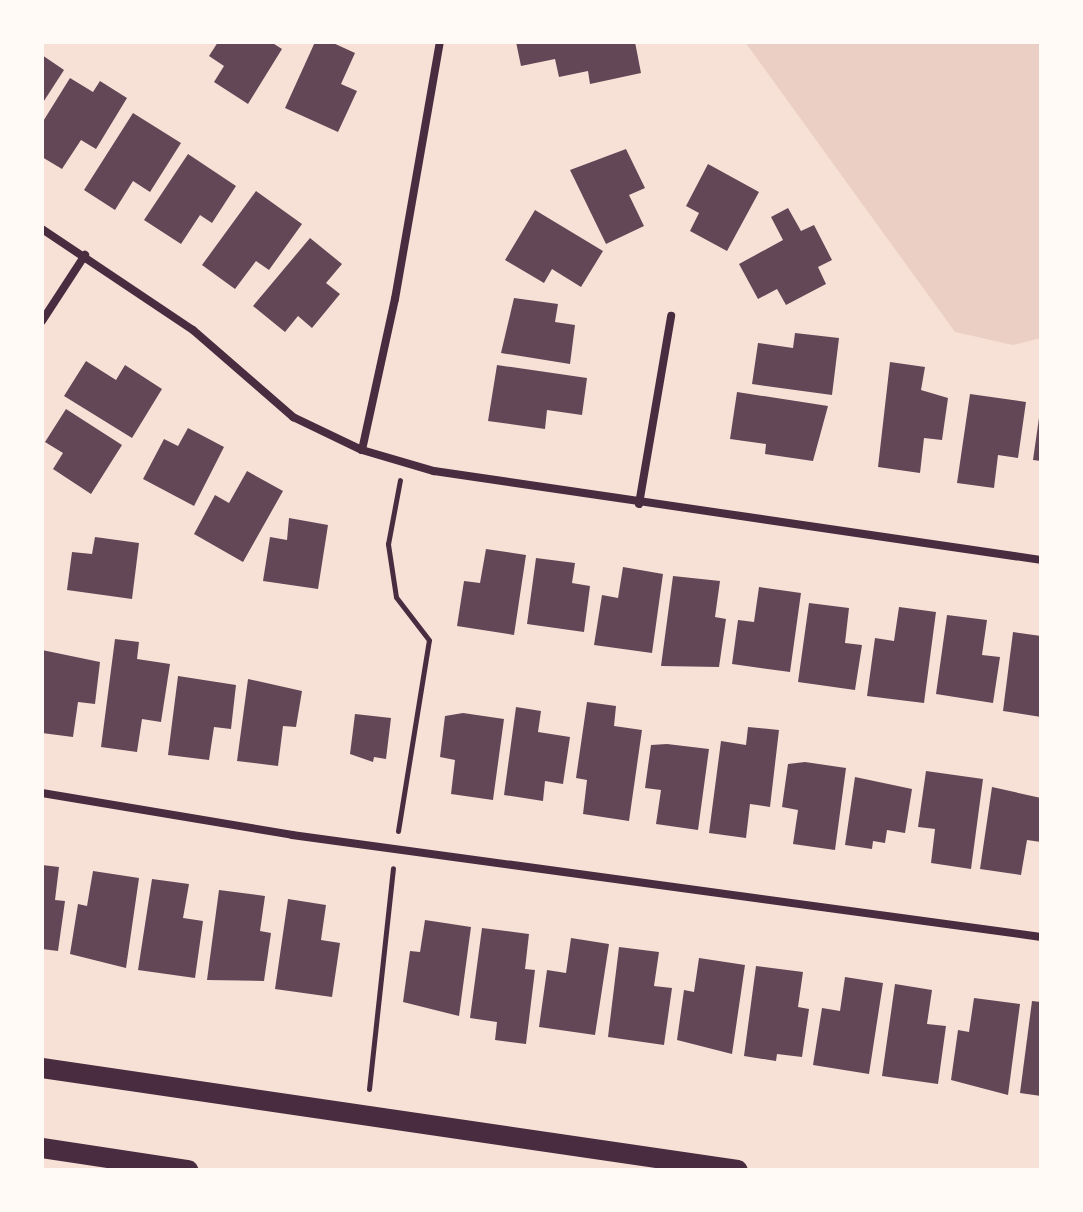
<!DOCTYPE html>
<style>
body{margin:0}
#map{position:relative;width:1083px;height:1212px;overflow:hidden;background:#f7e1d7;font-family:Mulish,sans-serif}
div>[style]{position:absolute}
.green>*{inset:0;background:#ebcfc5}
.building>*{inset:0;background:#644757}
.path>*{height:5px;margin:-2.5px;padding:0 2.5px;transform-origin:2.5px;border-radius:2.5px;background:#4a2c40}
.minor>*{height:8px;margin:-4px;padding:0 4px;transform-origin:4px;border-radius:4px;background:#4a2c40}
.primary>*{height:20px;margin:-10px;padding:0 10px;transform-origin:10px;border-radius:10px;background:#4a2c40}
span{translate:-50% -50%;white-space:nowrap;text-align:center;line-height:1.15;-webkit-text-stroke:7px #fffaf5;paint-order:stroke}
.frame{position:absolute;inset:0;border:44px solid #fffaf5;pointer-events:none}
</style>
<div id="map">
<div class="green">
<i style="clip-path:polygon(745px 42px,1041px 42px,1041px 338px,1013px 345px,955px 332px)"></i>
</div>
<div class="building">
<i style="clip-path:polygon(218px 42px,271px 42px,282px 49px,248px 104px,214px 82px,224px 66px,209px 56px)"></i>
<i style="clip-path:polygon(315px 42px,331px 42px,355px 53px,341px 84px,357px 91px,338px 132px,285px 108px)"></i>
<i style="clip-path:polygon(516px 42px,635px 42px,641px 73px,590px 84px,588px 71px,559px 77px,555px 59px,521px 66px)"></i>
<i style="clip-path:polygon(42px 55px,64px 70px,42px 104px)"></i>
<i style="clip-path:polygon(70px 78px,93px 92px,100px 81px,127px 98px,96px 149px,81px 140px,62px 169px,42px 157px,42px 123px)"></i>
<i style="clip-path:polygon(133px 113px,181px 143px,150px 192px,133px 181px,115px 210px,84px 190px)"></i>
<i style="clip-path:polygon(626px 149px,645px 188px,629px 195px,644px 226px,606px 244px,570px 170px)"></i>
<i style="clip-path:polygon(188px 154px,236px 186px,212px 223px,200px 215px,181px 244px,144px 220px)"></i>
<i style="clip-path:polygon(708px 164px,759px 192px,727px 251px,690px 231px,699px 213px,686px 206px)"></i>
<i style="clip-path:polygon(256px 191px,302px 224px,269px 270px,256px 261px,235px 289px,202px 265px)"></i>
<i style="clip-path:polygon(788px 208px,801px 231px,814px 225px,832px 260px,818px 267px,826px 284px,786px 305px,777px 289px,758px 299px,739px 264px,783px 240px,771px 217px)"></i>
<i style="clip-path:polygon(535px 210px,603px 251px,581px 287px,552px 269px,544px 283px,505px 260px)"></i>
<i style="clip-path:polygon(310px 238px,342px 264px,326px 283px,340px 294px,312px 328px,298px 316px,285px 332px,253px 306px)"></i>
<i style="clip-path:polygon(514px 298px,558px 304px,555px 322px,575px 325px,570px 364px,501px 353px)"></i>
<i style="clip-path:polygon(795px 333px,839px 338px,832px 395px,752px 384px,758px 343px,793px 348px)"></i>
<i style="clip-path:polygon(86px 361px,116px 380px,125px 365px,162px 389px,132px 438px,64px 396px)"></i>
<i style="clip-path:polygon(890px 362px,925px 367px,921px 390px,948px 398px,942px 440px,924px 438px,920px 473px,878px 467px)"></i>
<i style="clip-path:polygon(497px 365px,587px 378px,582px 415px,547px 410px,545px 429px,488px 421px)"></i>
<i style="clip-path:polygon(737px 392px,828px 406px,813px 461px,765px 454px,766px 444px,730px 439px)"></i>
<i style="clip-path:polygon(970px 394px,1026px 402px,1018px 458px,998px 455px,994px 488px,957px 483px)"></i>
<i style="clip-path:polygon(66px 409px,122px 445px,91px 494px,53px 469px,63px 453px,45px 442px)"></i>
<i style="clip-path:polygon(1039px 418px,1041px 418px,1041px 461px,1033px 460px)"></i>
<i style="clip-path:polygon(188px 428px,224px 447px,194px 506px,143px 479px,164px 439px,178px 446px)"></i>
<i style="clip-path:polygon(247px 471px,283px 491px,243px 562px,194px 534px,215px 495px,229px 503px)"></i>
<i style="clip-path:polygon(289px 518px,328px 525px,318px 589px,263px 581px,270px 537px,287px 540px)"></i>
<i style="clip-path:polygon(95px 537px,139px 543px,132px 599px,67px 590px,72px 552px,92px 554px)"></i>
<i style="clip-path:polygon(486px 549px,526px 555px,514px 635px,457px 626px,464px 581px,480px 583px)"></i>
<i style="clip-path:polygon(536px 558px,575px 563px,572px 583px,590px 586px,584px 632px,527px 624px)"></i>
<i style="clip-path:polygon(623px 567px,663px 574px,652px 653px,594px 645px,602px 595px,618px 598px)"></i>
<i style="clip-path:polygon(673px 576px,720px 581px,715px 617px,726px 619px,719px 667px,661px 666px)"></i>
<i style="clip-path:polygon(759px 587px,801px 593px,790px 672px,732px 664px,738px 620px,754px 622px)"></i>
<i style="clip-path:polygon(809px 603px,849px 608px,845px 643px,862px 645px,855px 690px,798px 682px)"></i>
<i style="clip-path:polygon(899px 607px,936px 612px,924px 703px,867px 696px,875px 638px,894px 641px)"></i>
<i style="clip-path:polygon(947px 615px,987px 620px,982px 655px,1000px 657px,993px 703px,936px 694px)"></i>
<i style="clip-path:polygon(1013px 632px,1041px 636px,1041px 717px,1003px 711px)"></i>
<i style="clip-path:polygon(115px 639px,139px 642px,137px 659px,170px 664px,161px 722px,142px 719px,137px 752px,101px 747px)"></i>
<i style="clip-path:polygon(42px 650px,100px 662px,95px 704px,78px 702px,73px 737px,42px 733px)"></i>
<i style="clip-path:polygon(178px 676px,236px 685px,231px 729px,214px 727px,209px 760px,168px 755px)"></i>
<i style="clip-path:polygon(248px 679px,302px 691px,296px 727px,283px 726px,278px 766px,237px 761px)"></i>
<i style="clip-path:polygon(587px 702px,616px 706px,614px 726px,642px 730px,629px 821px,583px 814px,587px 780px,576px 778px)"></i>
<i style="clip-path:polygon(516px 707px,541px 711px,538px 732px,570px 737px,563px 784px,545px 781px,543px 801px,504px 795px)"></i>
<i style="clip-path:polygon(463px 713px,504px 719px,493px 800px,451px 794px,455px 760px,440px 757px,445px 716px)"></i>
<i style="clip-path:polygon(355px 714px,391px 718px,386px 759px,374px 757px,373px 762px,350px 754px)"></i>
<i style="clip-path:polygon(748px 727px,779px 730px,770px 807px,750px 804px,746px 838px,709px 833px,721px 741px,746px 745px)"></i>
<i style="clip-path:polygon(667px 744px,709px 749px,698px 830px,656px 824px,661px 790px,645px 788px,651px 745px)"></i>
<i style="clip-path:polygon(805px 762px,846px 768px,835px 850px,793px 844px,798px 810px,782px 807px,788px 764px)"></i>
<i style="clip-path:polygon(926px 771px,983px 779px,971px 869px,931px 863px,935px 829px,918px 827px)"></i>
<i style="clip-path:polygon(855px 777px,912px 789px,905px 833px,887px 830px,885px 843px,873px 841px,872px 849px,845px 845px)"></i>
<i style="clip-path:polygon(992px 787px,1041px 798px,1041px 842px,1027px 840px,1021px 875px,980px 869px)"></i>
<i style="clip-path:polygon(42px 865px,59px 867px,55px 900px,65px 901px,58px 951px,42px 949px)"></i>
<i style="clip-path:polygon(93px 871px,139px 878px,126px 968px,70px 954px,78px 904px,87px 906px)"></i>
<i style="clip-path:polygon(152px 879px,189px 884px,183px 918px,203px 921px,195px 978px,138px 970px)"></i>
<i style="clip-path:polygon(219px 890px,265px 896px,260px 931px,271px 933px,264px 981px,207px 980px)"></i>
<i style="clip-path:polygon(288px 899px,326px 905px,321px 940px,340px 943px,332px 997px,275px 989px)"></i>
<i style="clip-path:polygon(425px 920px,471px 927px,459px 1016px,403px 1002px,410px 951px,420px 952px)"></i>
<i style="clip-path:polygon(482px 928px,529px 934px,525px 969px,535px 970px,526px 1044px,495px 1040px,497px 1022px,470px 1018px)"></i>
<i style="clip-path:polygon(571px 938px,609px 944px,595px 1035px,539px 1027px,547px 970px,566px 973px)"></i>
<i style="clip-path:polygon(619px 947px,659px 952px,654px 986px,672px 988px,664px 1045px,608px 1037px)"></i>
<i style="clip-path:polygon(699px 958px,745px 965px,732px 1054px,677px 1040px,684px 990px,694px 992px)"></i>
<i style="clip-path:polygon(756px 966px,803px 972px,798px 1007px,809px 1009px,802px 1057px,777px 1054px,776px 1061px,744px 1056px)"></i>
<i style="clip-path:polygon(845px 977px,883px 983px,869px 1074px,813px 1065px,822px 1008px,840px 1011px)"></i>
<i style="clip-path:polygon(895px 984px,932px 990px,927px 1024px,946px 1026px,938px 1084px,882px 1076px)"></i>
<i style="clip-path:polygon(974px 998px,1020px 1004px,1008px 1095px,951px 1080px,958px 1030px,969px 1032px)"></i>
<i style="clip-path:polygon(1032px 1001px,1041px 1002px,1041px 1096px,1020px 1093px)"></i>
</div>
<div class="path">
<i style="left:398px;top:831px;width:193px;rotate:-80.8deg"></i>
<i style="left:429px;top:640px;width:54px;rotate:-127.5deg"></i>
<i style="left:396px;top:597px;width:54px;rotate:-98.6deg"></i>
<i style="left:388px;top:544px;width:65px;rotate:-79.4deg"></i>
<i style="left:369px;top:1089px;width:222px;rotate:-83.8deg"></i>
</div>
<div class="minor">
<i style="left:42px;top:229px;width:182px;rotate:33.8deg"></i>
<i style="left:193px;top:330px;width:133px;rotate:41deg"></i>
<i style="left:293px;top:417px;width:76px;rotate:25.6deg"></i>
<i style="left:362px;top:450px;width:75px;rotate:16.3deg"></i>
<i style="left:434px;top:471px;width:613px;rotate:8.34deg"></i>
<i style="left:42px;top:321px;width:79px;rotate:-56.9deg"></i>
<i style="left:362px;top:450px;width:155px;rotate:-77.7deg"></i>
<i style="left:395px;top:299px;width:261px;rotate:-80.1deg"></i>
<i style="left:639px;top:504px;width:191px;rotate:-80.3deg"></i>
<i style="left:42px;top:793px;width:254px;rotate:9.5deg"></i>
<i style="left:292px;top:835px;width:756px;rotate:7.75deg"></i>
</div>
<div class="primary">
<i style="left:42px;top:1068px;width:703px;rotate:8.34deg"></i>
<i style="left:42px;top:1148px;width:148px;rotate:8.6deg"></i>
</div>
<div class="frame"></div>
</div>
